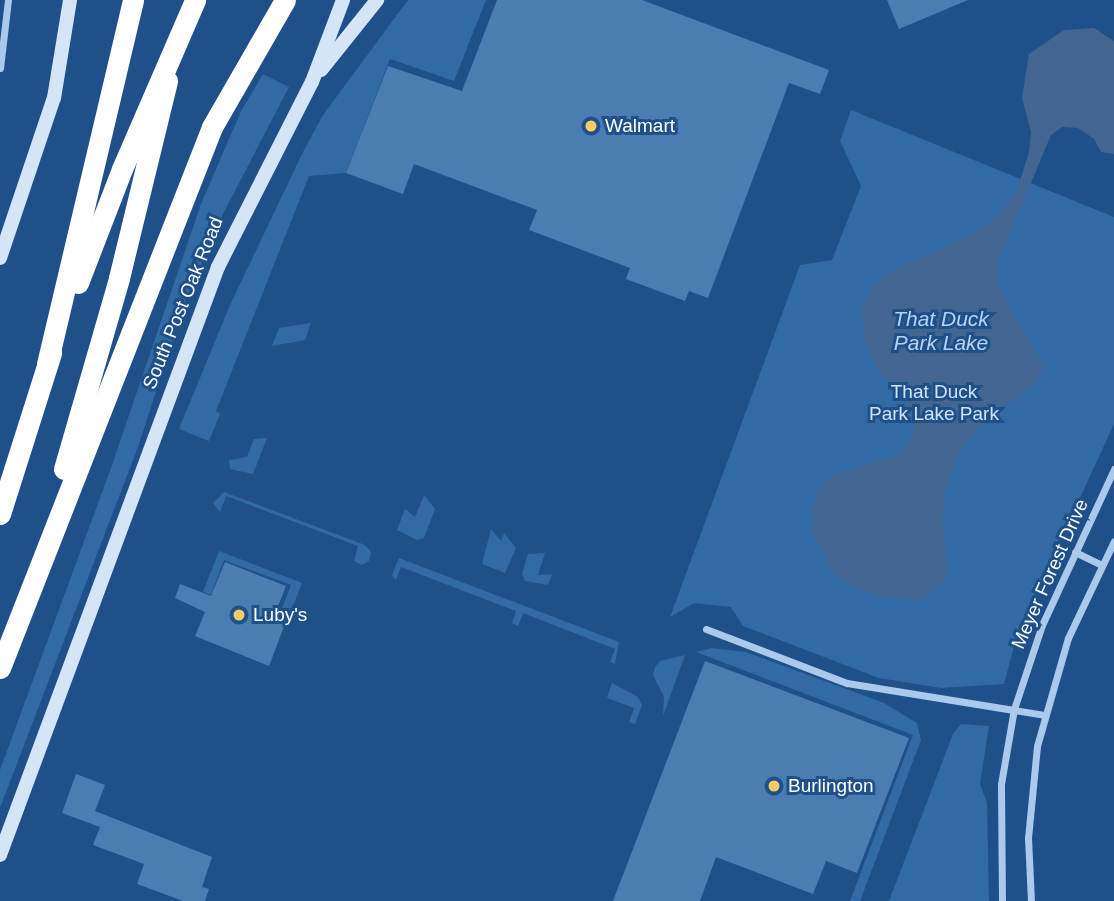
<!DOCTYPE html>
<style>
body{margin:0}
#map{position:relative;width:1114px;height:901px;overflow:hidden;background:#1f5089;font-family:Helvetica,sans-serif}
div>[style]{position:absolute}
.green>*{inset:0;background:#326aa6}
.water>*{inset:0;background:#42668f}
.building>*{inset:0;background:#4b7cb2}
.minor>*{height:7px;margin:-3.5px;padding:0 3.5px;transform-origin:3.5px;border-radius:3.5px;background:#aac9eb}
.secondary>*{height:14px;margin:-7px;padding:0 7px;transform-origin:7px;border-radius:7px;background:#d5e5f8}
.motorway>*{height:21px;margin:-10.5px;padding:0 10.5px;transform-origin:10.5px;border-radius:10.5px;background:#fff}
.motorway-bridge>*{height:21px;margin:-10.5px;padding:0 10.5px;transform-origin:10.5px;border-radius:10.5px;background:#fff}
.dots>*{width:19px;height:19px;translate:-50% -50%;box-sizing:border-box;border:4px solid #1f5089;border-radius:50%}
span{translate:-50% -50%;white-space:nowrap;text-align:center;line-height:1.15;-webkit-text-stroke:6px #1f5089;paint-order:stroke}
.poi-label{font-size:19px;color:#fff}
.left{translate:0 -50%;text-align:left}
.street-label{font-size:19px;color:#fff}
.park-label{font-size:19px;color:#cfe3f8}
.water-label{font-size:21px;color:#b5d3f2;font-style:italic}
</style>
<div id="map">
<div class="green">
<i style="clip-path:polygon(408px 0,486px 0,454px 81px,390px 59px,346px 173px,309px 176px,216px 411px,220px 414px,209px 441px,179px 429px,230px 305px,302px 154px,323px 115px)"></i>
<i style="clip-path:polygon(263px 74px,289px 87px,225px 210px,186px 299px,138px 447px,0 808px,0 770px,111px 468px,201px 204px,241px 111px)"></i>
<i style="clip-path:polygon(851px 110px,1114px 217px,1114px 424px,1017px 635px,1004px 684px,941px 688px,879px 678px,743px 626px,731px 607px,694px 603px,670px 617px,800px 265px,832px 260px,861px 186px,840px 141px)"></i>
<i style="clip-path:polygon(311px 323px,305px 340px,272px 346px,279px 328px)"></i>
<i style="clip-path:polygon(267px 438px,253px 474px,230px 469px,229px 460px,247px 457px,254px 439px)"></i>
<i style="clip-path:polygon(224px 492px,365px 545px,371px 552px,369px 561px,362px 565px,354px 561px,358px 546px,226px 496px,220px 512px,213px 503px)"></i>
<i style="clip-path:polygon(424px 495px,435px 509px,424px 538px,417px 540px,397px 530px,405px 509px,415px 517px)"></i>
<i style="clip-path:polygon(491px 529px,501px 541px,504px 533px,516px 548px,505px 573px,482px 564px)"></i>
<i style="clip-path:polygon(219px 551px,302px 583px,288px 619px,279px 616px,291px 585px,224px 560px,211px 595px,203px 592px)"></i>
<i style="clip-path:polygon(545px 553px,538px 575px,552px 574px,548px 585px,525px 581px,522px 574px,528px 554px)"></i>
<i style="clip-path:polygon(399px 558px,619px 642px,615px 664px,610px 662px,615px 649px,523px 613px,518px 626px,512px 623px,516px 611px,401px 567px,396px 580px,392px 575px)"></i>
<i style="clip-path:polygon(712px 648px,746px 652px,884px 703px,917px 723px,921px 740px,860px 901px,850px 901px,913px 735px,696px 652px)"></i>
<i style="clip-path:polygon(685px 655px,663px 716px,664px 697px,653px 675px,655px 667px,660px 661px)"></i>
<i style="clip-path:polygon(612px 683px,638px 697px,642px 705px,635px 724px,629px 722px,634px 708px,607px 698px)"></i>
<i style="clip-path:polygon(961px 724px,989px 726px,980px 784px,987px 803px,989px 901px,889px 901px,953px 734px)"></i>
</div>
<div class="water">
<i style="clip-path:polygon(1094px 28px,1114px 41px,1114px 154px,1101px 152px,1094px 139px,1078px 128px,1062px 127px,1051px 135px,999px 259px,997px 276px,1003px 294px,1044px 367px,1036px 383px,982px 424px,958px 455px,945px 492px,942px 522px,948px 565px,944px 581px,920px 601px,881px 596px,851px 585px,834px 573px,813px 534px,812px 508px,820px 488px,834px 475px,894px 456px,909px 445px,914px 434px,914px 412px,879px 371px,865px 342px,861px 309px,872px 287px,892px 271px,968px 236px,997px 217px,1017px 190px,1029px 152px,1031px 132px,1022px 98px,1029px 54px,1064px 30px)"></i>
</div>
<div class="building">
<i style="clip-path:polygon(497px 0,642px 0,829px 70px,820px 94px,789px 83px,708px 298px,689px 291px,685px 301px,626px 279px,630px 268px,529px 230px,537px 210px,414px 164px,403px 194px,346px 173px,388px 66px,462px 91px)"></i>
<i style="clip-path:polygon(887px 0,968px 0,899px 29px)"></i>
<i style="clip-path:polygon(225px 562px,286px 586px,273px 619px,285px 624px,269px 666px,195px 636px,205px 612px,175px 598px,180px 584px,211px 596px)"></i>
<i style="clip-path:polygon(705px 661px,909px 738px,857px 873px,826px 861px,813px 894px,716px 857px,700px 901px,613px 901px)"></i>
<i style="clip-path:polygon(76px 774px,105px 785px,95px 811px,212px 857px,202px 887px,209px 889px,205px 901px,183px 901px,137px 884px,144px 864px,93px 845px,100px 827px,62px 813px)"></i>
</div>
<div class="minor">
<i style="left:0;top:68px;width:68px;rotate:-83.3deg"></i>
<i style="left:1075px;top:552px;width:30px;rotate:26deg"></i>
<i style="left:706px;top:629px;width:151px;rotate:21deg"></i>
<i style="left:847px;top:683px;width:201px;rotate:9.2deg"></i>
<i style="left:1002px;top:901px;width:117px;rotate:-90.5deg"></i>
<i style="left:1001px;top:784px;width:76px;rotate:-80.2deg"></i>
<i style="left:1014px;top:709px;width:89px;rotate:-71.6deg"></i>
<i style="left:1042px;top:625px;width:172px;rotate:-65.2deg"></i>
<i style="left:1031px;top:901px;width:63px;rotate:-92.7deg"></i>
<i style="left:1028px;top:838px;width:92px;rotate:-84.4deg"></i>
<i style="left:1037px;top:746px;width:112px;rotate:-74deg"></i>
<i style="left:1068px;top:638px;width:107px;rotate:-64.6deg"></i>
</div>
<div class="secondary">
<i style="left:321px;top:70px;width:90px;rotate:-51.3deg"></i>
<i style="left:0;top:258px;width:169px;rotate:-71.4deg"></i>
<i style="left:54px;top:98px;width:99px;rotate:-80.7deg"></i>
<i style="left:0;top:855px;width:627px;rotate:-69.66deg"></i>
<i style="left:218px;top:267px;width:208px;rotate:-63.1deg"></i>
<i style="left:312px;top:82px;width:88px;rotate:-69.3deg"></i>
</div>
<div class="motorway">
<i style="left:78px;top:283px;width:122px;rotate:-68.9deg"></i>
<i style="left:47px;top:364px;width:374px;rotate:-76.7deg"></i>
<i style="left:64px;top:469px;width:199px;rotate:-73.9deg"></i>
<i style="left:119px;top:278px;width:203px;rotate:-76.3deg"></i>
<i style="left:0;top:514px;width:169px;rotate:-72.4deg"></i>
<i style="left:0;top:668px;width:581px;rotate:-68.6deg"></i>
<i style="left:212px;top:127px;width:146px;rotate:-60.1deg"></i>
</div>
<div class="motorway-bridge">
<i style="left:122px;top:169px;width:184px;rotate:-66.6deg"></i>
</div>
<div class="dots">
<i style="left:591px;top:126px;background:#f9cc69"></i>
<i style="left:239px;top:615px;background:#f9cc69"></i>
<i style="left:774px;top:786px;background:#f9cc69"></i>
</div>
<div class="poi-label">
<span class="left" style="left:605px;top:126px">Walmart</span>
<span class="left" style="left:253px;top:615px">Luby's</span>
<span class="left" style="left:788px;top:786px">Burlington</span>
</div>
<div class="street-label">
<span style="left:183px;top:303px;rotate:-68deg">South Post Oak Road</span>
<span style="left:1050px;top:574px;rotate:-66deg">Meyer Forest Drive</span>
</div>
<div class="park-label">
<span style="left:934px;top:403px">That Duck<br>Park Lake Park</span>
</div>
<div class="water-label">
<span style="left:941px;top:331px">That Duck<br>Park Lake</span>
</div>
</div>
